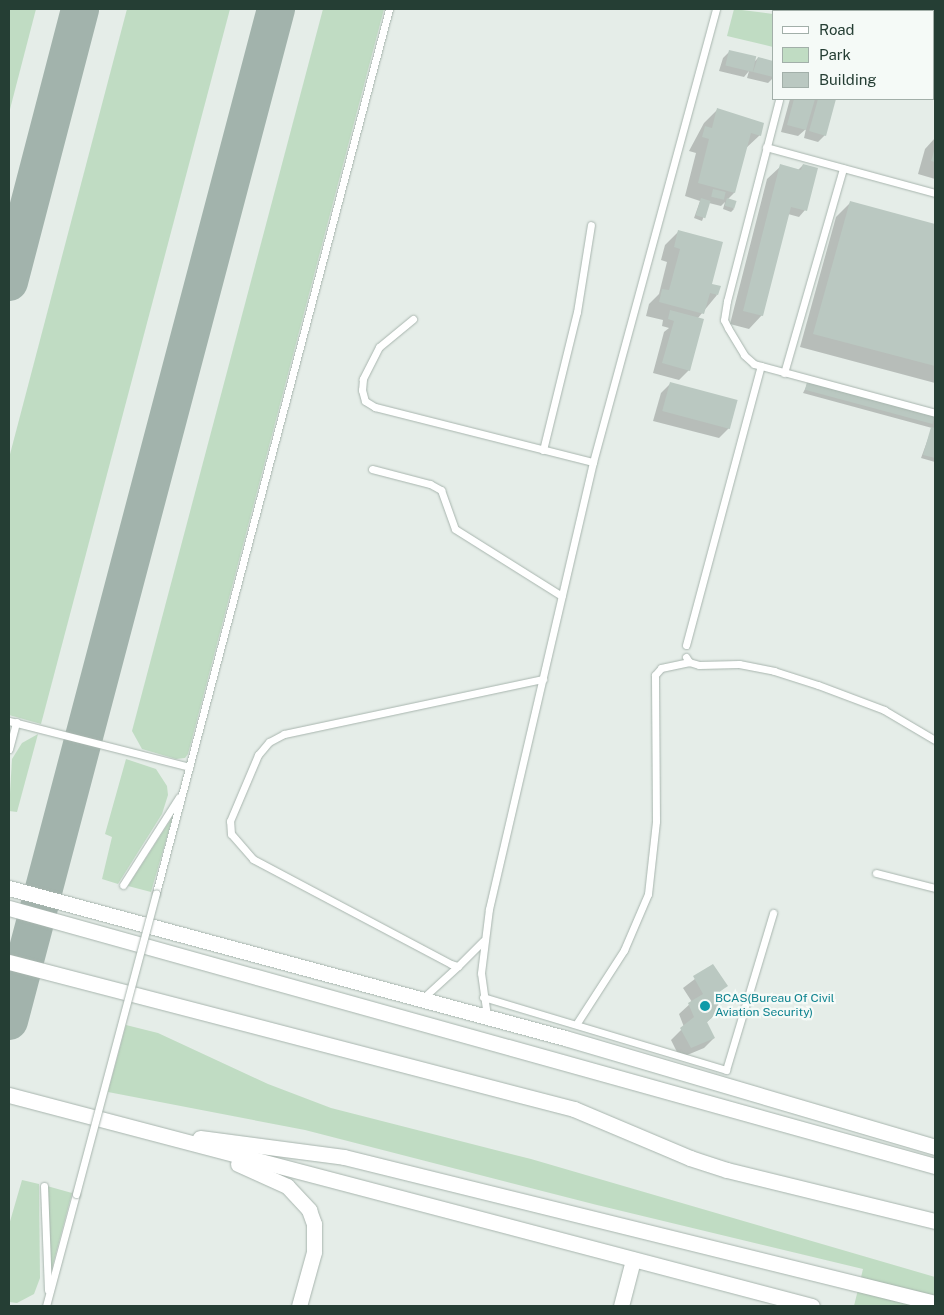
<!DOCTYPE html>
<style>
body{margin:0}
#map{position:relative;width:944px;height:1315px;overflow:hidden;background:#e5ede8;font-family:"Public Sans",sans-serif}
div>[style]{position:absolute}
.green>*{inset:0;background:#c0dcc3}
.shadow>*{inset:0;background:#0003}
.taxiway>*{height:38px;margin:-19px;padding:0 19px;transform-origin:19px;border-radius:19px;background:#a2b3ac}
.building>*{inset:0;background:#bac8c1;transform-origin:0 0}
.roads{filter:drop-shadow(0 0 1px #a8b5ae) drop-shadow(0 0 1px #a8b5ae)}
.service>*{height:7px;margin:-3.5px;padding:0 3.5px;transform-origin:3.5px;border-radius:3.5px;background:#fff}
.tertiary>*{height:15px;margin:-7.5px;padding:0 7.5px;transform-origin:7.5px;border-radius:7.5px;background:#fff}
.secondary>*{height:15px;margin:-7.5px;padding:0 7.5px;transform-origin:7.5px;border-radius:7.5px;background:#fff}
.bridges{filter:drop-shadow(0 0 1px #a8b5ae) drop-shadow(0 0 1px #a8b5ae)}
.service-bridge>*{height:7px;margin:-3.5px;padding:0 3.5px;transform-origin:3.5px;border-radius:3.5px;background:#fff}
.dots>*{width:14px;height:14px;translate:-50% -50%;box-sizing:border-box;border:2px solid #f5faf7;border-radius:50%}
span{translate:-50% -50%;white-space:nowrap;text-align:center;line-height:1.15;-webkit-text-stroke:4.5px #f5faf7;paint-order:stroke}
.culture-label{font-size:12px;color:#0d838f}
.left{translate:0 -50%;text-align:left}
.frame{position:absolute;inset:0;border:10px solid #253e34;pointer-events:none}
.legend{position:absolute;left:772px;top:10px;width:162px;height:90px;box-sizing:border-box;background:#f5faf7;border:1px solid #a2afa9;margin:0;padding:6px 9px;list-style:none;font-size:15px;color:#253e34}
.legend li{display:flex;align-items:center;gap:10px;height:25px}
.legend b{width:25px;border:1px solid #a2afa9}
</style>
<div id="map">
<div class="green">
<i style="clip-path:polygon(9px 9px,36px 9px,9px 113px)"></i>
<i style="clip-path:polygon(127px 9px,230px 9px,41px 724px,9px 715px,9px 458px)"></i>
<i style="clip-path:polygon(323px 9px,384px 9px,188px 754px,185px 758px,176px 759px,142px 749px,132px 731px)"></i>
<i style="clip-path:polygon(734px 9px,773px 14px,773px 47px,727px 36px)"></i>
<i style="clip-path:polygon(881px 9px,935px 9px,935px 24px,933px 11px)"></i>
<i style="clip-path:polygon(38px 734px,17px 812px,9px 811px,12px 759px,22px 743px)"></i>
<i style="clip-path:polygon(126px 759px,156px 769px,167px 786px,168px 795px,162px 814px,118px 884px,102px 879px,112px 837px,105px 834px)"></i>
<i style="clip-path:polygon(173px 816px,151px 892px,128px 886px)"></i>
<i style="clip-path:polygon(126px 1025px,158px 1033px,268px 1084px,331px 1108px,531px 1159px,935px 1277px,935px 1306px,854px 1306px,863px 1269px,597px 1205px,305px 1130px,108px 1092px)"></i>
<i style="clip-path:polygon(22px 1180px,39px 1184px,40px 1278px,34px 1294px,17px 1303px,9px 1302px,9px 1225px)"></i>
<i style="clip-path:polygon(47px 1186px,72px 1193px,51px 1272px)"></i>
</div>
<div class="shadow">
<i style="clip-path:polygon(811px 9px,830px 9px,827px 11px)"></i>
<i style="clip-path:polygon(730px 51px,752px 64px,758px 58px,773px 62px,773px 78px,768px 83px,747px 78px,749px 71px,744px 77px,719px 71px,723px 58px)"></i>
<i style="clip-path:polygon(790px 99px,834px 99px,825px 135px,818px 142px,804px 138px,806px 129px,798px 136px,781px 132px)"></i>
<i style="clip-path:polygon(718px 109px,760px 135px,745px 149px,734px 193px,727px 200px,734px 209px,731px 212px,723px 209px,725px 202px,721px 206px,709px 203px,702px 221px,694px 218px,700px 201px,685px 196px,696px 153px,689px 151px,704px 123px)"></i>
<i style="clip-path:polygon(935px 138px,935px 179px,918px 174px,925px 149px)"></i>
<i style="clip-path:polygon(803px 165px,805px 210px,799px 217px,788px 214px,762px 315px,749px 329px,730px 324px,767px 179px,781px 166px,798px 170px)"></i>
<i style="clip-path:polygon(850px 203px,935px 225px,935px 383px,800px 347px,836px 217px)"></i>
<i style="clip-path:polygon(678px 232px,717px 295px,698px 318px,689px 370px,679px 380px,653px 373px,664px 332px,669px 328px,662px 326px,663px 320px,646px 316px,649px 304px,659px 294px,667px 262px,661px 260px,665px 245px)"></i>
<i style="clip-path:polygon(671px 383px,729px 428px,719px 438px,653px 421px,661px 393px)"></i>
<i style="clip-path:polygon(808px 383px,935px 417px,935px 462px,921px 458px,932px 428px,803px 393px)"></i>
<i style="clip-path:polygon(712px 966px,726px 986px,713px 998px,720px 1009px,706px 1023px,714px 1038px,704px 1048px,680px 1058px,671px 1040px,684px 1027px,679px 1014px,692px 1002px,683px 988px)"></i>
</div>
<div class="taxiway">
<i style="left:9px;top:282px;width:282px;rotate:-75.4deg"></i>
<i style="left:9px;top:1021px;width:1047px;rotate:-75.22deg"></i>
</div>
<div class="building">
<i style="left:729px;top:50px;width:28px;height:16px;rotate:13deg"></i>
<i style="clip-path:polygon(758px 57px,773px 61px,773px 77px,753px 72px)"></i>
<i style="clip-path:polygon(794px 99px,815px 99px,806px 130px,787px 125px)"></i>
<i style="clip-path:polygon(818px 99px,836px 99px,826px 136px,809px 131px)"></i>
<i style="clip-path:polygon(717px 108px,764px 123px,761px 136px,751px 133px,735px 193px,698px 183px,709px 139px,702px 137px,705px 126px,712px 128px)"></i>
<i style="clip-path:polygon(935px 148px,935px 162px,931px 161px)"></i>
<i style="clip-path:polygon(780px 164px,801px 170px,803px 164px,818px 168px,807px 211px,791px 207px,763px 316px,743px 311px)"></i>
<i style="left:713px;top:189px;width:13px;height:8px;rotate:13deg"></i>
<i style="left:701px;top:198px;width:10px;height:18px;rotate:17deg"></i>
<i style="left:727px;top:198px;width:10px;height:8px;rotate:17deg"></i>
<i style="clip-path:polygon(850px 201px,935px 224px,935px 366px,813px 334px)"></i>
<i style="clip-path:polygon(678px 230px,723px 242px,712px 284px,721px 286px,718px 295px,710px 293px,704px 314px,659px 302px,662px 289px,669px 290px,680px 249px,674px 247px)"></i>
<i style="clip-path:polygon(670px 310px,704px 319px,690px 371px,662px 363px,674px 321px,668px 319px)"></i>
<i style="left:670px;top:382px;width:70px;height:30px;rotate:15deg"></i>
<i style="left:807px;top:382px;width:132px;height:8px;rotate:15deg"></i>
<i style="clip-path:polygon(931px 427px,935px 428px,935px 458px,923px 455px)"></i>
<i style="clip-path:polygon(713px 964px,728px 986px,713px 996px,722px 1009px,707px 1022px,715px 1038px,691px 1048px,680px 1028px,694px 1017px,688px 1003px,703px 994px,693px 976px)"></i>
</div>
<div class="roads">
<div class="service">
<i style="left:777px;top:9px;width:10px;rotate:11deg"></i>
<i style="left:933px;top:39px;width:3px;rotate:-45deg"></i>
<i style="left:779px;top:100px;width:208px;rotate:104.5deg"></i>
<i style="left:727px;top:301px;width:19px;rotate:99deg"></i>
<i style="left:724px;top:320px;width:9px;rotate:63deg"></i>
<i style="left:728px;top:328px;width:31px;rotate:59deg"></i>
<i style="left:744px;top:355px;width:13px;rotate:42deg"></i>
<i style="left:754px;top:364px;width:188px;rotate:15.1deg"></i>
<i style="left:766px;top:147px;width:175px;rotate:15.2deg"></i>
<i style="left:413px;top:319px;width:44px;rotate:140.5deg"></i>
<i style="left:379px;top:347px;width:36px;rotate:117deg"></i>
<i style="left:363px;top:379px;width:11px;rotate:95deg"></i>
<i style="left:362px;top:390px;width:11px;rotate:75deg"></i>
<i style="left:365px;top:401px;width:12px;rotate:31deg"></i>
<i style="left:375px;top:407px;width:225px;rotate:14.2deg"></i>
<i style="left:784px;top:373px;width:213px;rotate:-73.9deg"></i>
<i style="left:543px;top:450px;width:142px;rotate:-76.2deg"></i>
<i style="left:577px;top:312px;width:88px;rotate:-80.9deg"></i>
<i style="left:372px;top:469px;width:60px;rotate:14.5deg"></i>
<i style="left:430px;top:484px;width:13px;rotate:29deg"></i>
<i style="left:441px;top:490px;width:41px;rotate:70.3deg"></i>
<i style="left:455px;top:529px;width:126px;rotate:32.1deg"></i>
<i style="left:686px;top:645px;width:289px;rotate:-75deg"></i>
<i style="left:686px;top:657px;width:6px;rotate:59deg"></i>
<i style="left:689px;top:662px;width:10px;rotate:17deg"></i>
<i style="left:699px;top:665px;width:40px;rotate:-1.4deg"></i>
<i style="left:739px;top:664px;width:36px;rotate:11deg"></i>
<i style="left:774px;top:671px;width:46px;rotate:17.7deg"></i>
<i style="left:818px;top:685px;width:71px;rotate:20.7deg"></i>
<i style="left:884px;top:710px;width:59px;rotate:30.5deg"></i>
<i style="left:9px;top:721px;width:186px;rotate:14.3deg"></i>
<i style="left:9px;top:749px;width:28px;rotate:-75deg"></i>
<i style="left:876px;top:873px;width:61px;rotate:14.3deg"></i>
<i style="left:123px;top:885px;width:104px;rotate:-57.5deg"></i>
<i style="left:156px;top:893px;width:914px;rotate:-75.23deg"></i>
<i style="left:483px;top:941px;width:35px;rotate:135deg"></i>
<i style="left:458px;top:966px;width:7px;rotate:-164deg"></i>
<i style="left:451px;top:964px;width:224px;rotate:-152.1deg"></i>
<i style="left:253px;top:859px;width:33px;rotate:-131deg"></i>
<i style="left:231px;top:834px;width:13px;rotate:-94deg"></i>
<i style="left:230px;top:821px;width:72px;rotate:-67deg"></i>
<i style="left:258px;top:755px;width:17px;rotate:-50deg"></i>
<i style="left:269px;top:742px;width:17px;rotate:-28deg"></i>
<i style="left:284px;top:734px;width:265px;rotate:-12deg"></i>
<i style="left:483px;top:997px;width:254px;rotate:16.7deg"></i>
<i style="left:726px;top:1070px;width:164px;rotate:-73.3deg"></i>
<i style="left:422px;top:999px;width:49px;rotate:-42.5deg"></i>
<i style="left:487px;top:1016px;width:43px;rotate:-97.9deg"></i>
<i style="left:481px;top:973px;width:64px;rotate:-82.9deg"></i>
<i style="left:489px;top:909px;width:459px;rotate:-76.9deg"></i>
<i style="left:593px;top:462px;width:469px;rotate:-74.8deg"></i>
<i style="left:577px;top:1023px;width:87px;rotate:-57.2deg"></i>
<i style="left:624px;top:950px;width:61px;rotate:-66.8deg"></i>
<i style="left:648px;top:894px;width:73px;rotate:-83.7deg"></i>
<i style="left:656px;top:821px;width:146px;rotate:-90.4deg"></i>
<i style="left:655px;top:675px;width:9px;rotate:-49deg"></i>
<i style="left:661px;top:668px;width:29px;rotate:-12deg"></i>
<i style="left:44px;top:1186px;width:104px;rotate:87.8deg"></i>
<i style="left:46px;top:1306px;width:116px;rotate:-75deg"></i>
</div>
<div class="tertiary">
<i style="left:9px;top:888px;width:576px;rotate:15.1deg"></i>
<i style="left:565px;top:1038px;width:386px;rotate:16.4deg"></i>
<i style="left:9px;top:908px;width:961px;rotate:15.57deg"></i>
</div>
<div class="secondary">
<i style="left:9px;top:962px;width:584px;rotate:14.58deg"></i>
<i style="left:574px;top:1109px;width:126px;rotate:22.9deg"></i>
<i style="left:690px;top:1158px;width:39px;rotate:18deg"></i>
<i style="left:727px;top:1170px;width:214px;rotate:13.8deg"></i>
<i style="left:9px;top:1095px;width:830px;rotate:14.72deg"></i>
<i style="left:200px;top:1138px;width:145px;rotate:7.5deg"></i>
<i style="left:344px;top:1157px;width:609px;rotate:13.88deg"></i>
<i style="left:238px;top:1164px;width:54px;rotate:24.2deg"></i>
<i style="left:287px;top:1186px;width:33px;rotate:47deg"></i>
<i style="left:309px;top:1210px;width:15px;rotate:70deg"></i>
<i style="left:314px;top:1224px;width:28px;rotate:90deg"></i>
<i style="left:314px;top:1252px;width:56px;rotate:105.5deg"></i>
<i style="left:621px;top:1306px;width:48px;rotate:-75.4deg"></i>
</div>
</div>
<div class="bridges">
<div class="service-bridge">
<i style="left:76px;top:1194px;width:311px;rotate:-75.1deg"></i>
</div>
</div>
<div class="dots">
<i style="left:705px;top:1006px;background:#0f9aa8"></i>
</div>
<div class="culture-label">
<span class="left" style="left:715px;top:1006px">BCAS(Bureau Of Civil<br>Aviation Security)</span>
</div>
<div class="frame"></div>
<ul class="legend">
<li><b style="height:6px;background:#fff"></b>Road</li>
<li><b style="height:14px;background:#c0dcc3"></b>Park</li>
<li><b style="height:14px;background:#bac8c1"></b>Building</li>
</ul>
</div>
